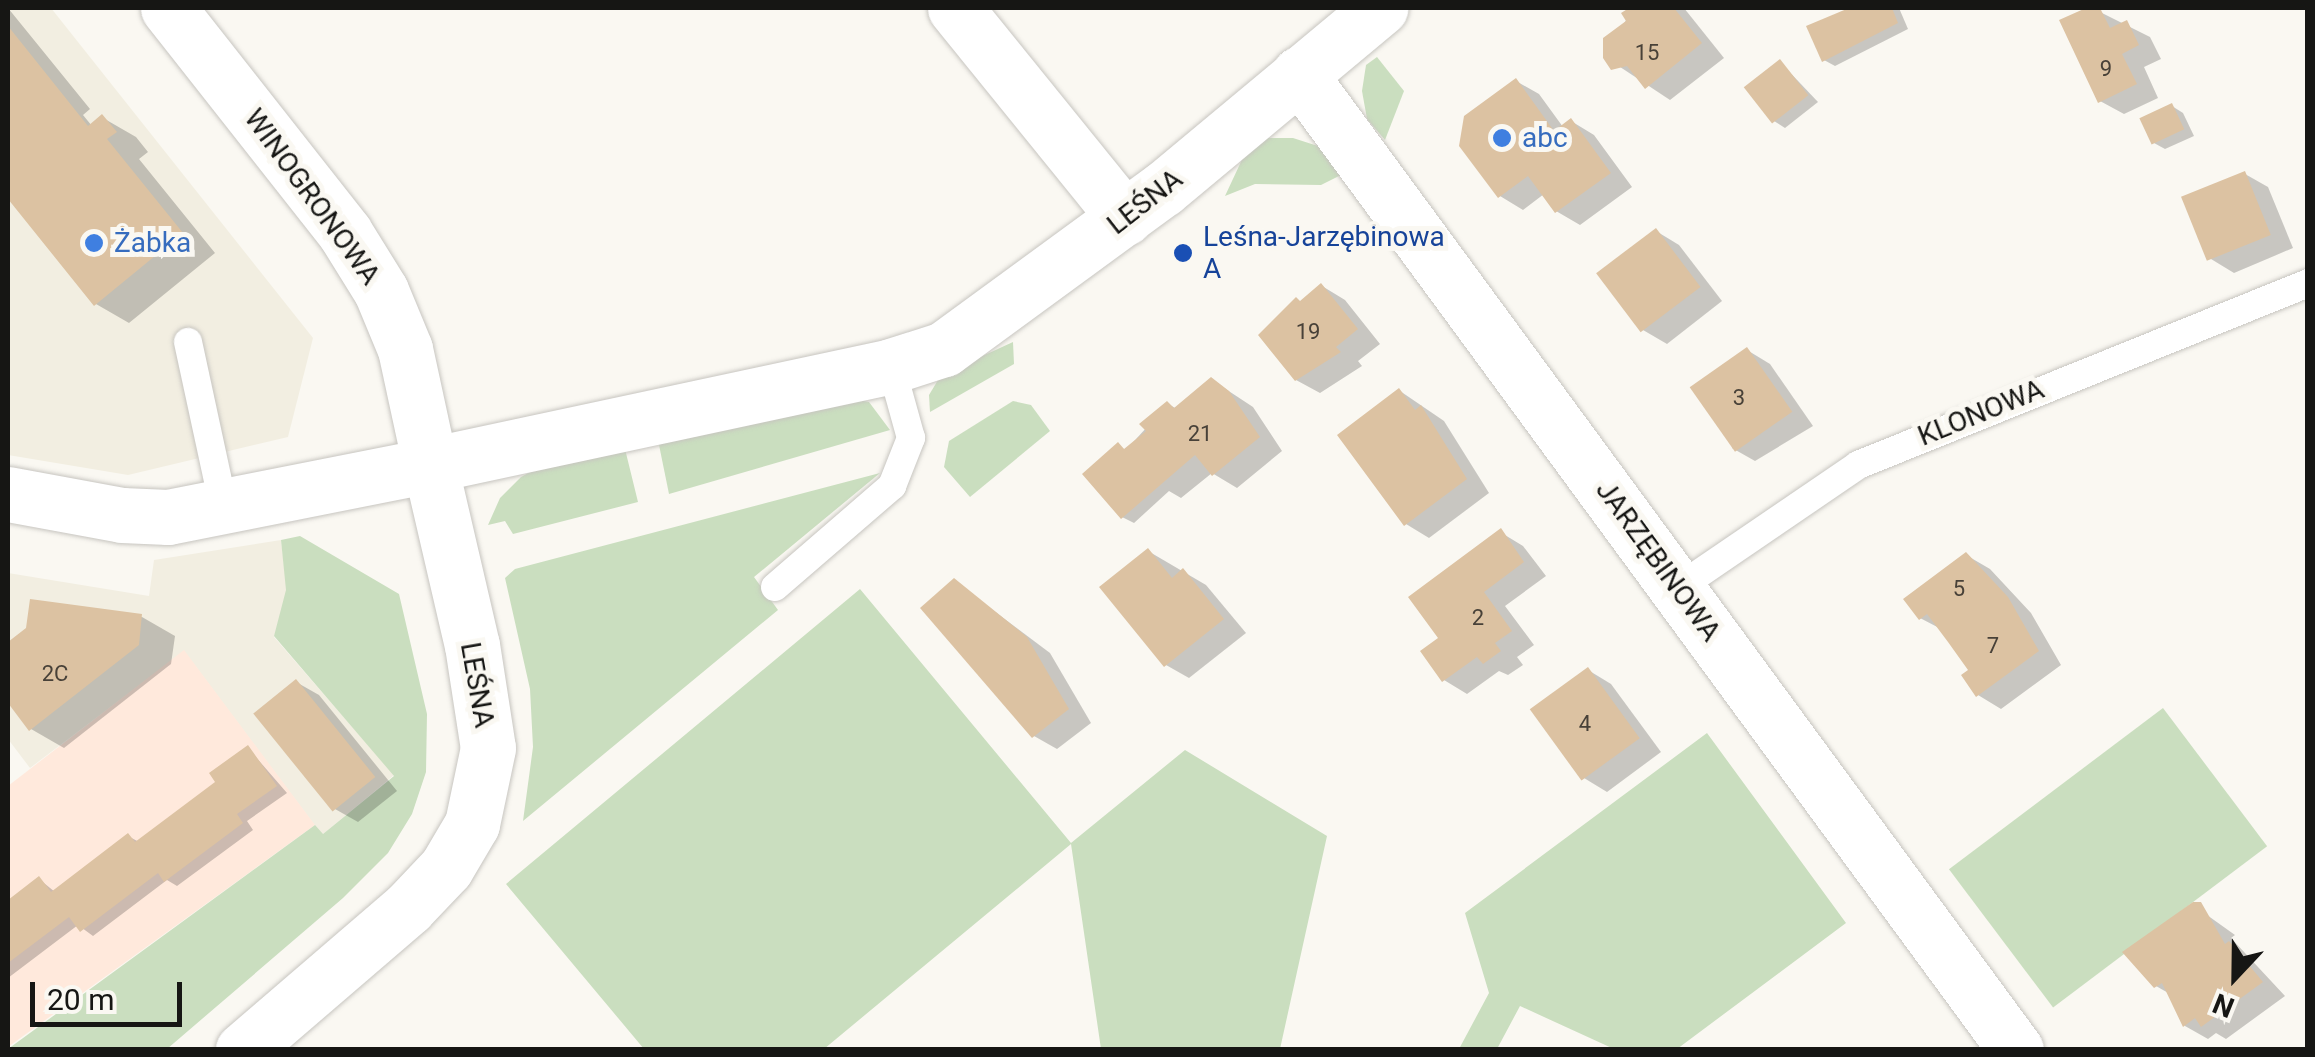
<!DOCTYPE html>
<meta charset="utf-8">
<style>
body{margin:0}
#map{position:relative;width:2315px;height:1057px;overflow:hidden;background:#faf8f2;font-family:Roboto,sans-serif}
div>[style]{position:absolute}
.built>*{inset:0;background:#f2eee1}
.industrial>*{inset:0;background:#ffe9dc}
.green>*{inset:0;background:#cadebf;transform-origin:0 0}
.shadow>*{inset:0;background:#0003}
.building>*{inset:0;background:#dcc2a2;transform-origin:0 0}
.roads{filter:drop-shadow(0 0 2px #c7c5c0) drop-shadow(0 0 2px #c7c5c0)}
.service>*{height:28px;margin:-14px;padding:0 14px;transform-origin:14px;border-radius:14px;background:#fff}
.minor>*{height:55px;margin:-27.5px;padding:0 27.5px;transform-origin:27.5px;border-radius:27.5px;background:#fff}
.tertiary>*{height:55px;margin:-27.5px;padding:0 27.5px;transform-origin:27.5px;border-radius:27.5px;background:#fff}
.dots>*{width:28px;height:28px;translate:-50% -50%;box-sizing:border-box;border:5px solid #faf8f2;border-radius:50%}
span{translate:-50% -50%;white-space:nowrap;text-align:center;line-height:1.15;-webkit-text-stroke:10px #faf8f2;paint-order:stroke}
.number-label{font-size:22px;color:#484138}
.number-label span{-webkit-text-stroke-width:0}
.shop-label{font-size:28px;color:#366cbe}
.left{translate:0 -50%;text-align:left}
.street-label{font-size:28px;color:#161614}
.transit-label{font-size:28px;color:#164399}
.frame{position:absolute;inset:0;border:10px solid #161614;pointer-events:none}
.north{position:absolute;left:2185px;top:927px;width:100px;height:100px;-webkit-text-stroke:8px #faf8f2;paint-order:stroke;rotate:202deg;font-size:28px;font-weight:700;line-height:40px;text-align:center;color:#161614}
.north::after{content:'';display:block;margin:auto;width:35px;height:45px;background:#161614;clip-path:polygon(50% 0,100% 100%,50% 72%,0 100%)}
.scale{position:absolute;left:30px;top:982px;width:152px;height:45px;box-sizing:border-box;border:5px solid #161614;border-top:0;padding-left:12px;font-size:30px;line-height:35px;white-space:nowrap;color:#161614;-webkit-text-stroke:8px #faf8f2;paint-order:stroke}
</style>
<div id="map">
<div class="built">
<i style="clip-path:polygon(8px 8px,51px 8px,313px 338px,288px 437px,128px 475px,8px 455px)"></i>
<i style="clip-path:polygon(281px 540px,287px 590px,274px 637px,394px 775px,322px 835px,184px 651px,30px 768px,8px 739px,8px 573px,149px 596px,154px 560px)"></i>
</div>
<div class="industrial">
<i style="clip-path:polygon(184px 650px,315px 825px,8px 1047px,8px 786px)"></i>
</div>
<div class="green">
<i style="clip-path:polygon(1377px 57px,1404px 91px,1385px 140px,1367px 119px,1362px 91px,1366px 65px)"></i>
<i style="clip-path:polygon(1265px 138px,1293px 138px,1324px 148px,1345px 173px,1321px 185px,1255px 184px,1225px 196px,1246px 151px)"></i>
<i style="clip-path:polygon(1013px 342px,1014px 364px,930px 412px,929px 395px,941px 375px)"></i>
<i style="clip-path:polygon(853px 399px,869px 402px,890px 430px,669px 494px,658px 440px)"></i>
<i style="clip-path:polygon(1013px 401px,1031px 405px,1050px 431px,970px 497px,944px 467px,949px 441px)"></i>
<i style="clip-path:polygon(625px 449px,638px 502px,513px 534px,505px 521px,488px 525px,500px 498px,521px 477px,545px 464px)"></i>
<i style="clip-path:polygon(880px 473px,754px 577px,778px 610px,523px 821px,533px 747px,530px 689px,505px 578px,515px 569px)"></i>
<i style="clip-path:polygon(300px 536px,399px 594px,427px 714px,426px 772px,412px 814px,388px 853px,343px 898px,167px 1049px,8px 1049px,315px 825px,323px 834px,394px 776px,274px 636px,286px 590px,281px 540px)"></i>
<i style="clip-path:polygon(860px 589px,1071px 843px,1185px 750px,1327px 836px,1280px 1049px,1101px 1049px,1071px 844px,824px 1049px,644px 1049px,506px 884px)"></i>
<i style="left:2163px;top:708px;width:173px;height:268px;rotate:53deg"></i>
<i style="clip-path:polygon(1707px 733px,1846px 923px,1677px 1049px,1614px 1049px,1520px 1006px,1497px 1049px,1459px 1049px,1489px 993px,1465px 913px)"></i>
</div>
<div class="shadow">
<i style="clip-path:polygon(8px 8px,90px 109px,83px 115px,92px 126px,103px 118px,136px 137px,148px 152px,139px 159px,215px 253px,129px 323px,96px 304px,8px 195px)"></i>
<i style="clip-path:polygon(1633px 8px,1684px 8px,1724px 58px,1670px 100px,1605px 57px)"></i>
<i style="clip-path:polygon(1855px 8px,1899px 8px,1908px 29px,1835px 66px,1824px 60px,1809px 27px)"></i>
<i style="clip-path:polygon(2092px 8px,2150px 37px,2161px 59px,2144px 67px,2158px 98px,2124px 114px,2100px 101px,2063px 22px)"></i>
<i style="clip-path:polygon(1780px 62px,1818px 102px,1785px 128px,1774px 121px)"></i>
<i style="clip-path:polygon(1516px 81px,1539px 94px,1563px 127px,1571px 121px,1594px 135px,1632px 187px,1580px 225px,1556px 211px,1544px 194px,1523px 210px,1500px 196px)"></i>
<i style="clip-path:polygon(2172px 106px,2183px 113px,2194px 136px,2165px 149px,2154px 143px)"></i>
<i style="clip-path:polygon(2245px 174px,2268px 187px,2293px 248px,2234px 273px,2211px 259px)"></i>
<i style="clip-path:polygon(1656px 231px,1679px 245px,1722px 301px,1667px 344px,1643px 330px)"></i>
<i style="clip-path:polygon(1322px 286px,1345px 300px,1380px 344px,1358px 361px,1362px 366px,1320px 393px,1296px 380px,1301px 303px)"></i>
<i style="clip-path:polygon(1747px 350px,1770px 364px,1813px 426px,1755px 461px,1732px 448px)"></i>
<i style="clip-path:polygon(1212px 380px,1253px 407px,1282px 451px,1237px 488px,1212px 473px,1181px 498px,1169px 491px,1134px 523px,1122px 517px,1118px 446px,1126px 450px,1168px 404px,1177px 409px)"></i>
<i style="clip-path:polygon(1400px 391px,1444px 421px,1489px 493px,1429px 538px,1406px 524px)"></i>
<i style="clip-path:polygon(1500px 532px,1523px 546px,1546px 576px,1505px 606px,1534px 645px,1517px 657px,1523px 665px,1508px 675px,1499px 671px,1467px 694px,1444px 680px)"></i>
<i style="clip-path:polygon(1148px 551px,1206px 585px,1246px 633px,1189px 678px,1166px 665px)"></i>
<i style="clip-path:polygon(1966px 555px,1990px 569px,2031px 613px,2061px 665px,2001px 709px,1978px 695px,1972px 671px,1943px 630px,1920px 618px)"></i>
<i style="clip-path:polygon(954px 581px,1050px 653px,1091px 723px,1057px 749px,1034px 736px)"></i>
<i style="clip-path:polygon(142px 617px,175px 636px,171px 664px,64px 748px,31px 729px,8px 698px,8px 645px,28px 630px)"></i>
<i style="clip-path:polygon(1588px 670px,1611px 684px,1661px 752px,1607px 792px,1584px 778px)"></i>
<i style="clip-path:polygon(296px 682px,319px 695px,397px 791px,358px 822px,335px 809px)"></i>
<i style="clip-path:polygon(248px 748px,287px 793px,247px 821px,253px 830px,177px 886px,167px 880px,93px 936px,78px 925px,8px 978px,8px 903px,39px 879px,55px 892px,128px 836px,139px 842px,218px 783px)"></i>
<i style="clip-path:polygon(2193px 905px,2235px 935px,2231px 938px,2285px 996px,2226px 1039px,2216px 1033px,2208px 1039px,2185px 1026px,2170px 994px,2156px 986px)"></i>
</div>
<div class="building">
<i style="clip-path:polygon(1629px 8px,1674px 8px,1702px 43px,1645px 89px,1627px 66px,1611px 70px,1603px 58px,1603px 38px,1626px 21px,1621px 13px)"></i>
<i style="clip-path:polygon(1849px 8px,1892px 8px,1898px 23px,1822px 62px,1806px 26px)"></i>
<i style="clip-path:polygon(2086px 8px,2100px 8px,2110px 28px,2127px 20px,2139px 45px,2122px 54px,2137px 84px,2098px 103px,2059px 20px)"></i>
<i style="clip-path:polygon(8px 26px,88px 126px,102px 114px,117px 132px,107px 139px,183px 233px,94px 306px,8px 199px)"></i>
<i style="left:1780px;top:59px;width:46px;height:46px;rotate:52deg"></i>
<i style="clip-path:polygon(1516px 78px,1554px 131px,1571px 118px,1611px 173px,1555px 213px,1528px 176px,1498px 198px,1459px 146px,1464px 116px)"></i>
<i style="left:2172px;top:103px;width:29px;height:36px;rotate:65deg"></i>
<i style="left:2245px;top:171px;width:69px;height:69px;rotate:68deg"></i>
<i style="left:1656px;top:228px;width:74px;height:75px;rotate:53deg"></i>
<i style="clip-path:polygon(1321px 283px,1358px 329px,1336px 347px,1341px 352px,1295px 381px,1258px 335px,1296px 297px,1300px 301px)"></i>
<i style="left:1747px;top:347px;width:79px;height:70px;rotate:55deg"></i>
<i style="clip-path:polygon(1211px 377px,1229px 391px,1260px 437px,1212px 476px,1195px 455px,1121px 519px,1082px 474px,1118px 442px,1124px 449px,1146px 431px,1139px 424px,1167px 401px,1174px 408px)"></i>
<i style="clip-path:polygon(1399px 388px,1415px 410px,1421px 405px,1467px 479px,1404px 526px,1337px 435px)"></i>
<i style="clip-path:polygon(1501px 528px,1524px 562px,1484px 592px,1512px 631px,1495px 643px,1501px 651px,1483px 664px,1477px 657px,1442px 682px,1420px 651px,1438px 638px,1408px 597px)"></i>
<i style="clip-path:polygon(1148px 548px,1172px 578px,1183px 568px,1224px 619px,1164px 667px,1099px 587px)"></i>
<i style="clip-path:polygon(1966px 552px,2008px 597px,2039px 651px,1976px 697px,1961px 675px,1968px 670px,1948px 642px,1927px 614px,1919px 620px,1903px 599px)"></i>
<i style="clip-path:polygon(954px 578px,1027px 637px,1069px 709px,1032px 738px,920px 608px)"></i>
<i style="clip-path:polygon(30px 599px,142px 614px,139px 645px,29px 731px,8px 703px,8px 642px,26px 628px)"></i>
<i style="left:1588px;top:667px;width:88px;height:72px;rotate:54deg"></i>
<i style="left:296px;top:679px;width:126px;height:55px;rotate:51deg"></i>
<i style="clip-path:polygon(248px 745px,277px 786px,237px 814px,243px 823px,164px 882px,158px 873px,80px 932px,69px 917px,8px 963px,8px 900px,39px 876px,51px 892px,128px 833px,135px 842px,215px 782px,209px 773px)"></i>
<i style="clip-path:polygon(2193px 902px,2201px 902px,2225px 944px,2229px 941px,2263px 982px,2201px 1027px,2195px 1018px,2183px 1027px,2162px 983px,2154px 988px,2122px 952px)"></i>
</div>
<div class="roads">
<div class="service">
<i style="left:188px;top:342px;width:170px;rotate:77.8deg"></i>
<i style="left:775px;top:587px;width:155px;rotate:-40.8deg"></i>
<i style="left:892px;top:486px;width:52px;rotate:-68.4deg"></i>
<i style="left:911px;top:438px;width:75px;rotate:-105.5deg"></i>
<i style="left:1678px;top:588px;width:218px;rotate:-34.3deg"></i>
<i style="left:1858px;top:465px;width:485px;rotate:-22deg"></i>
</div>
<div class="minor">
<i style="left:955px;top:8px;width:270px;rotate:51deg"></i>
<i style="left:1299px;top:74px;width:1211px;rotate:53.7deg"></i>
<i style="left:8px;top:494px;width:116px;rotate:10.4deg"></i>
<i style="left:122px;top:515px;width:46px;rotate:2.5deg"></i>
<i style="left:168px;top:517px;width:267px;rotate:-11.2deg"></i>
<i style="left:430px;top:465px;width:185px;rotate:76.9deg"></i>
<i style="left:472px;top:645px;width:104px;rotate:81.2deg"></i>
<i style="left:488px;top:748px;width:78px;rotate:101.9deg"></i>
<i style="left:472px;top:824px;width:51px;rotate:120.6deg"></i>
<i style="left:446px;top:868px;width:55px;rotate:133.5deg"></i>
<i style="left:408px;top:908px;width:218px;rotate:139.3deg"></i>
</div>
<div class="tertiary">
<i style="left:168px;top:8px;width:286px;rotate:51.8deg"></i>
<i style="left:345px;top:233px;width:68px;rotate:58.2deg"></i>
<i style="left:381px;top:291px;width:63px;rotate:67.5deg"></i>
<i style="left:405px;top:349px;width:119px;rotate:77.8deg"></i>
<i style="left:430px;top:465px;width:472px;rotate:-12.1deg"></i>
<i style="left:891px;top:366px;width:56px;rotate:-17.8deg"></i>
<i style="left:944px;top:349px;width:271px;rotate:-36.2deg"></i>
<i style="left:1163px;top:189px;width:283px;rotate:-39.8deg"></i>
</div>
</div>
<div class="dots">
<i style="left:1502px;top:138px;background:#3f7fe0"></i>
<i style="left:94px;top:243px;background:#3f7fe0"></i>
<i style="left:1183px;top:253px;background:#1a4fb4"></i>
</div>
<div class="number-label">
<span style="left:1647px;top:53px">15</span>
<span style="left:2106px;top:69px">9</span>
<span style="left:1308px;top:332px">19</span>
<span style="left:1739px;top:398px">3</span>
<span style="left:1200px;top:434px">21</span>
<span style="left:1959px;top:589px">5</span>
<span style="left:1478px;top:618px">2</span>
<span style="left:1993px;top:646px">7</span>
<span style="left:55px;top:674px">2C</span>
<span style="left:1585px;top:724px">4</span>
</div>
<div class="shop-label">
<span class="left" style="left:1522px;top:138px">abc</span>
<span class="left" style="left:114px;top:243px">Żabka</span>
</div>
<div class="street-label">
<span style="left:312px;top:197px;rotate:54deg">WINOGRONOWA</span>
<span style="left:1145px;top:202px;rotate:-38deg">LEŚNA</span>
<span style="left:1981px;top:413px;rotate:-22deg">KLONOWA</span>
<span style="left:1658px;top:561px;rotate:54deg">JARZĘBINOWA</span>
<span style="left:477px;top:685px;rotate:80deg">LEŚNA</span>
</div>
<div class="transit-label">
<span class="left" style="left:1203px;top:253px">Leśna-Jarzębinowa<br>A</span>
</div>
<div class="frame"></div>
<div class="north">N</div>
<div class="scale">20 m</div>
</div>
